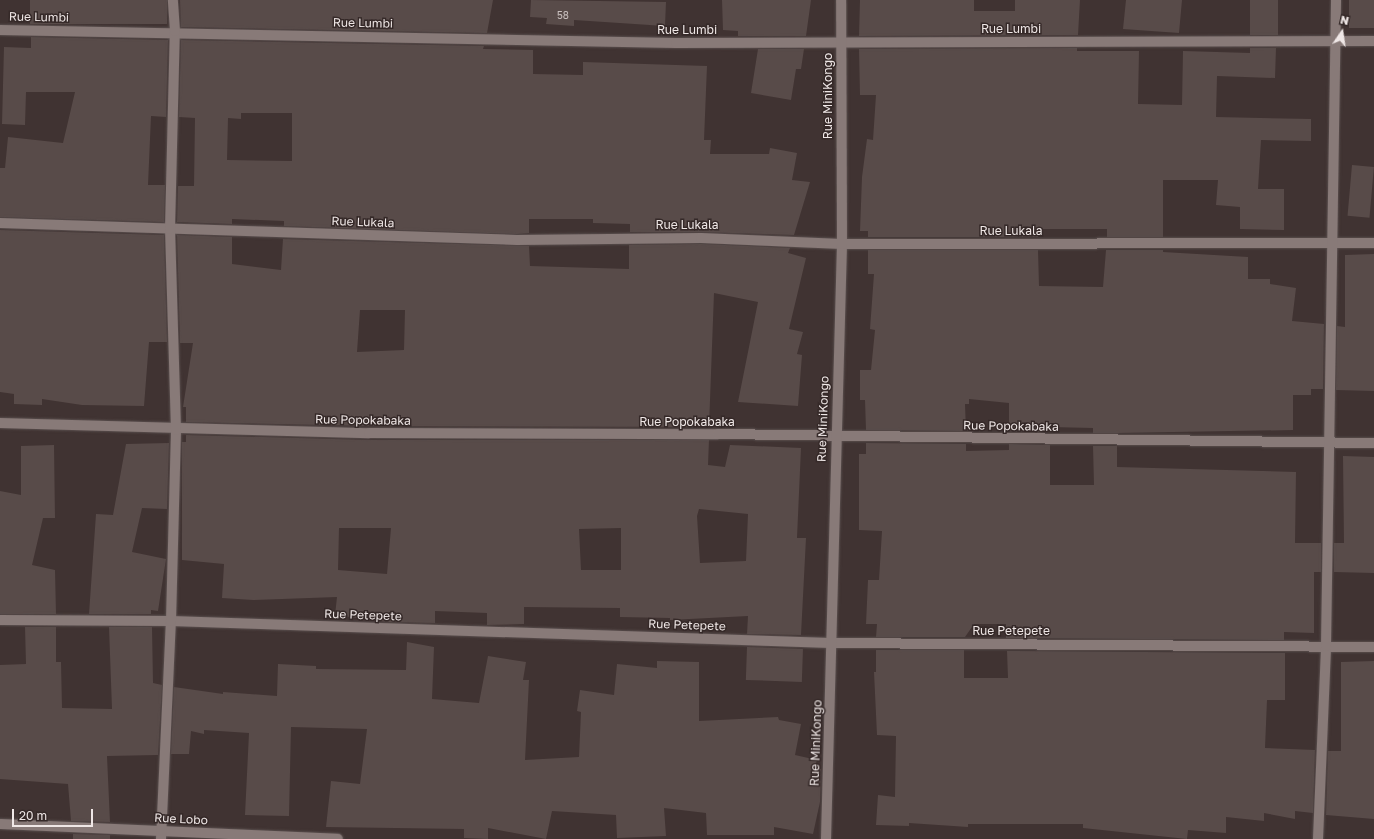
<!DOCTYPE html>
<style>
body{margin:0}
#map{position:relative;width:1374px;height:839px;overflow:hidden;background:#403332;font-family:"Golos Text",sans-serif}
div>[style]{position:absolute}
.building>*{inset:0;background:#584b49;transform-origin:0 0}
.roads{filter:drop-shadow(0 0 1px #5a504f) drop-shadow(0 0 1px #5a504f)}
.minor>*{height:10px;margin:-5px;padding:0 5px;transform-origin:5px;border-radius:5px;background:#887a78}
span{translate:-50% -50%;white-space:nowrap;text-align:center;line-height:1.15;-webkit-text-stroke:3px #352928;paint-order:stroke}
.number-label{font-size:10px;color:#c9c0bf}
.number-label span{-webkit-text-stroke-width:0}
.street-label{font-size:12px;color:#efe7e6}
.north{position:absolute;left:1322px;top:12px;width:40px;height:40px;-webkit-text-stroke:3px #352928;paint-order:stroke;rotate:13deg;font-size:11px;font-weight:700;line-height:16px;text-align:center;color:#efe7e6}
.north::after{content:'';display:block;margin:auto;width:14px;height:18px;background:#efe7e6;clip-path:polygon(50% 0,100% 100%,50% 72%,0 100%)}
.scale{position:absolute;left:12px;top:809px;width:81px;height:18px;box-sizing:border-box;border:2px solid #efe7e6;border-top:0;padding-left:5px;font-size:12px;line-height:14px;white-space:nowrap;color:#efe7e6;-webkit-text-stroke:3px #352928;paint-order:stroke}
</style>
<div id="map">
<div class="building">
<i style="left:30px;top:0;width:137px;height:24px"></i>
<i style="clip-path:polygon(180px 0,493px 0,487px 33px,181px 27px)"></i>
<i style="clip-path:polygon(531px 0,666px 2px,665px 26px,574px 20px,574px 26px,546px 24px,547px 18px,530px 17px)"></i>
<i style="clip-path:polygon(722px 0,811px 0,806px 36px,738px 36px,738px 31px,723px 30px)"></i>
<i style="clip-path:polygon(860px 0,974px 0,974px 11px,1015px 11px,1015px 0,1080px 0,1078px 35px,859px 36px)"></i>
<i style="clip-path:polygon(1126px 0,1182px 0,1179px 33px,1123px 29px)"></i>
<i style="left:1250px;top:0;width:28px;height:35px"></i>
<i style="left:1349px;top:0;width:25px;height:28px"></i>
<i style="clip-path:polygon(31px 37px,168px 40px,166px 117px,151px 116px,148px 185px,165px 185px,164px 222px,0 217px,0 168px,5px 168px,8px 137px,63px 143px,75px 92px,26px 92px,25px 125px,2px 124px,4px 47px,31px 48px)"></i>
<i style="clip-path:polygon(evenodd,181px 40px,484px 46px,483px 49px,533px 50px,533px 74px,583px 75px,583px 62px,707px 66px,704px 140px,711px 140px,710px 154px,769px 154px,770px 148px,797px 153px,792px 180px,810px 182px,794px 235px,701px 232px,630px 232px,630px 224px,593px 223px,593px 219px,529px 219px,529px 233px,517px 234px,284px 226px,284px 221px,232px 219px,232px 224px,177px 222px,178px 186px,194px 186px,195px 118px,179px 117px,181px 40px,241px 113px,292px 113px,292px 161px,227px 160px,228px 118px,241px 119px,241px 113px)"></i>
<i style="clip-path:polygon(1077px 48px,1077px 51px,1139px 51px,1138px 104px,1182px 105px,1183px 51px,1250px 53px,1250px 48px,1276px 48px,1275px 78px,1217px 76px,1216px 117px,1311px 119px,1311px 141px,1261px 140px,1258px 189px,1284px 189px,1284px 230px,1240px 229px,1240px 207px,1216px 205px,1218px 180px,1163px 180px,1163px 237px,1107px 237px,1107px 229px,1038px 229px,1038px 237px,868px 237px,868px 231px,860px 231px,862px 177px,867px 139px,873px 140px,876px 95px,860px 95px,859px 49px)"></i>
<i style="clip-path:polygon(758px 49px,804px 49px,801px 69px,796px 69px,791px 100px,751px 93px)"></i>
<i style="left:1352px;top:165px;width:22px;height:51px;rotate:5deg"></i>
<i style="clip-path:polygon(0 230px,164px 235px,167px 342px,149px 342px,144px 406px,82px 405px,42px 399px,42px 405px,14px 404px,14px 394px,0 392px)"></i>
<i style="clip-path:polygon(evenodd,177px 235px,232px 237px,232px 264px,281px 270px,283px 239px,529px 246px,530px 266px,629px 269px,629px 245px,701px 244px,790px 248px,788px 253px,806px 258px,789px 329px,803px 332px,797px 354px,802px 355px,798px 406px,738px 402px,758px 302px,714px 293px,709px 427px,369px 426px,186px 422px,186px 407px,183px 407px,193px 343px,180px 343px,177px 235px,360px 310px,405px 310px,404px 350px,357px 352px,360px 310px)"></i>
<i style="clip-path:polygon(868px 250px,1038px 250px,1039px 286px,1103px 287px,1106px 250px,1163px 250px,1163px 252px,1248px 257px,1248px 279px,1270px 279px,1270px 284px,1296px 288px,1292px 321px,1324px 324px,1323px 389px,1311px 389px,1311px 395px,1293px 395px,1293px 430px,1117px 433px,1093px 433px,1093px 428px,1050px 427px,1050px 432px,1009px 431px,1009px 403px,969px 399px,969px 404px,965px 404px,966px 431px,866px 430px,865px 400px,860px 400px,860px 370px,871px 370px,875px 330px,870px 329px,874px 274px,868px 274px)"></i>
<i style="clip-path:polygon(1374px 254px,1374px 391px,1336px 390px,1337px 326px,1345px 327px,1345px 255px)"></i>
<i style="clip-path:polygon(evenodd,186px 435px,369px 440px,709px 440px,708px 465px,725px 467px,730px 445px,801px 448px,797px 538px,806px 538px,801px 635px,747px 634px,748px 616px,670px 620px,670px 618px,620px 617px,620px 608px,524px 607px,524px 624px,487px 625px,487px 613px,435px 611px,435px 623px,388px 622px,335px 615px,337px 597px,253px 600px,222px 598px,224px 564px,182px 560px,182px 442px,186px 442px,186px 435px,699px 509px,748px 514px,746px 561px,700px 563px,697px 516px,699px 509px,186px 435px,339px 528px,391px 528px,387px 574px,338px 570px,339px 528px,186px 435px,621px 528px,621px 570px,581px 570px,579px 529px,621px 528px)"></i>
<i style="clip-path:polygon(169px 443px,167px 509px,142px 508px,132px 552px,166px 559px,158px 611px,151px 610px,151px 614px,89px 614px,96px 514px,113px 515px,126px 444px)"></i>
<i style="clip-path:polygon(866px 443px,966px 444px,966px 451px,1009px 450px,1009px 444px,1050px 445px,1050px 485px,1094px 485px,1093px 446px,1117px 446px,1117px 467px,1296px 472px,1295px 543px,1321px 543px,1321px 572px,1314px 572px,1314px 633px,1284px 632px,1284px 640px,1006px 638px,1006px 624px,974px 624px,965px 637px,876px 637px,877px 624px,866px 624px,868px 580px,879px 580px,882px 531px,859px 530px,859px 454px,866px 454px)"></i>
<i style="clip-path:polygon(54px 445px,55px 518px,43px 518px,32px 565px,55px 570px,56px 614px,0 614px,0 491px,21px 495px,21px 446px)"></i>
<i style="clip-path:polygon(1343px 456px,1374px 457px,1374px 573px,1334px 572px,1334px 543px,1344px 543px)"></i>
<i style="clip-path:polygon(25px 627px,56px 627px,56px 662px,61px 662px,62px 708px,112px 709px,109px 627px,152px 627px,153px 683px,162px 685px,158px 755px,107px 756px,110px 822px,71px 821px,68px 784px,0 779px,0 665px,26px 664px)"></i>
<i style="clip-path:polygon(407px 642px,434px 647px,432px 699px,479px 703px,488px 656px,526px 662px,523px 680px,529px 680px,525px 760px,579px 757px,581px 712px,577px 711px,580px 690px,614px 695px,617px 664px,657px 668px,657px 661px,699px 662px,699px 721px,778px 717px,779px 720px,801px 724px,795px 755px,817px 760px,815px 767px,821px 769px,820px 802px,813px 834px,774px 827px,774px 835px,707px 835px,706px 813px,664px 808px,666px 836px,617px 838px,616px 815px,552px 811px,546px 839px,488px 828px,488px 839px,464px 838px,464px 829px,326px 827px,331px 781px,360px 784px,367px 729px,291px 727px,289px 816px,245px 815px,249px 733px,204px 730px,204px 734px,191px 731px,189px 754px,171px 754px,174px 687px,223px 694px,223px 692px,277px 696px,278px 664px,316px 666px,316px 669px,406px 670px)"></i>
<i style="left:747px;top:647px;width:56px;height:33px;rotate:2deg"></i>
<i style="clip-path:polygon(876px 650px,964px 650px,964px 678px,1008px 678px,1007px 651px,1285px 653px,1285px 700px,1267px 700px,1265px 748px,1315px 750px,1313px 813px,1295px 811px,1295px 819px,1264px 813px,1264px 821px,1226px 817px,1226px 833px,1188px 830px,1187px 839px,1083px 828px,1083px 824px,968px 824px,968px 827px,909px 823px,909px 826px,876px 825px,878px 795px,895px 797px,896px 736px,877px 735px,874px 672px,876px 672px)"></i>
<i style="clip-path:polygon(1374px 661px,1374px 819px,1326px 815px,1328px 751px,1341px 751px,1341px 662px)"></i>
<i style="clip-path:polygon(73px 834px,110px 835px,110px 839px,73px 839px)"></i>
</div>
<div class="roads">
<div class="minor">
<i style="left:0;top:30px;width:676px;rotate:1.1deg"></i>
<i style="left:676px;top:43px;width:698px;rotate:-0.16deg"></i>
<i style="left:0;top:223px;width:517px;rotate:1.88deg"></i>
<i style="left:517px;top:240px;width:184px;rotate:-0.6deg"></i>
<i style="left:701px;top:238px;width:141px;rotate:2.4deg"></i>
<i style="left:842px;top:244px;width:532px;rotate:-0.11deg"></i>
<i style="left:0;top:423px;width:369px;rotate:1.6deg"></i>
<i style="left:369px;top:433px;width:349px;rotate:0.2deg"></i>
<i style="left:718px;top:434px;width:656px;rotate:0.79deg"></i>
<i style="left:0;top:620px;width:171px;rotate:0.3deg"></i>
<i style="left:171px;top:621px;width:660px;rotate:1.91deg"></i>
<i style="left:831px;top:643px;width:543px;rotate:0.42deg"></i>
<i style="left:0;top:824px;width:338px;rotate:2.5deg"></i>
<i style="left:161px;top:839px;width:218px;rotate:-87.4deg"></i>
<i style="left:171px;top:621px;width:191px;rotate:-88.5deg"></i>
<i style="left:176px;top:430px;width:201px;rotate:-91.7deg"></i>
<i style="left:170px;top:229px;width:198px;rotate:-88.6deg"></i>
<i style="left:175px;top:31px;width:31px;rotate:-94deg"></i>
<i style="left:826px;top:839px;width:595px;rotate:-88.46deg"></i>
<i style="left:842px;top:244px;width:244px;rotate:-90.2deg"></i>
<i style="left:1318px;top:839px;width:193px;rotate:-87.6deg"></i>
<i style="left:1326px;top:646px;width:646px;rotate:-89.11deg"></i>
</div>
</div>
<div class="number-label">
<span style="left:563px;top:16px">58</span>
</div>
<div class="street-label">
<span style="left:39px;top:17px;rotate:1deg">Rue Lumbi</span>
<span style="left:363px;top:23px;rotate:1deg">Rue Lumbi</span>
<span style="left:1011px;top:29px">Rue Lumbi</span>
<span style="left:687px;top:30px">Rue Lumbi</span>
<span style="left:828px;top:96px;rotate:-90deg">Rue MiniKongo</span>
<span style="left:363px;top:222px;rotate:2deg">Rue Lukala</span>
<span style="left:687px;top:225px">Rue Lukala</span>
<span style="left:1011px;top:231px">Rue Lukala</span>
<span style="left:823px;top:419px;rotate:-88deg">Rue MiniKongo</span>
<span style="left:363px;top:420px;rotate:1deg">Rue Popokabaka</span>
<span style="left:687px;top:422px">Rue Popokabaka</span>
<span style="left:1011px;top:426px;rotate:1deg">Rue Popokabaka</span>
<span style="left:363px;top:615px;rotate:2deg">Rue Petepete</span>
<span style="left:687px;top:625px;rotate:2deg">Rue Petepete</span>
<span style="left:1011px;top:631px">Rue Petepete</span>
<span style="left:816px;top:743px;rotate:-88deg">Rue MiniKongo</span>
<span style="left:181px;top:819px;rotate:3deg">Rue Lobo</span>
</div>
<div class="north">N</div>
<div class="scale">20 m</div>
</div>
